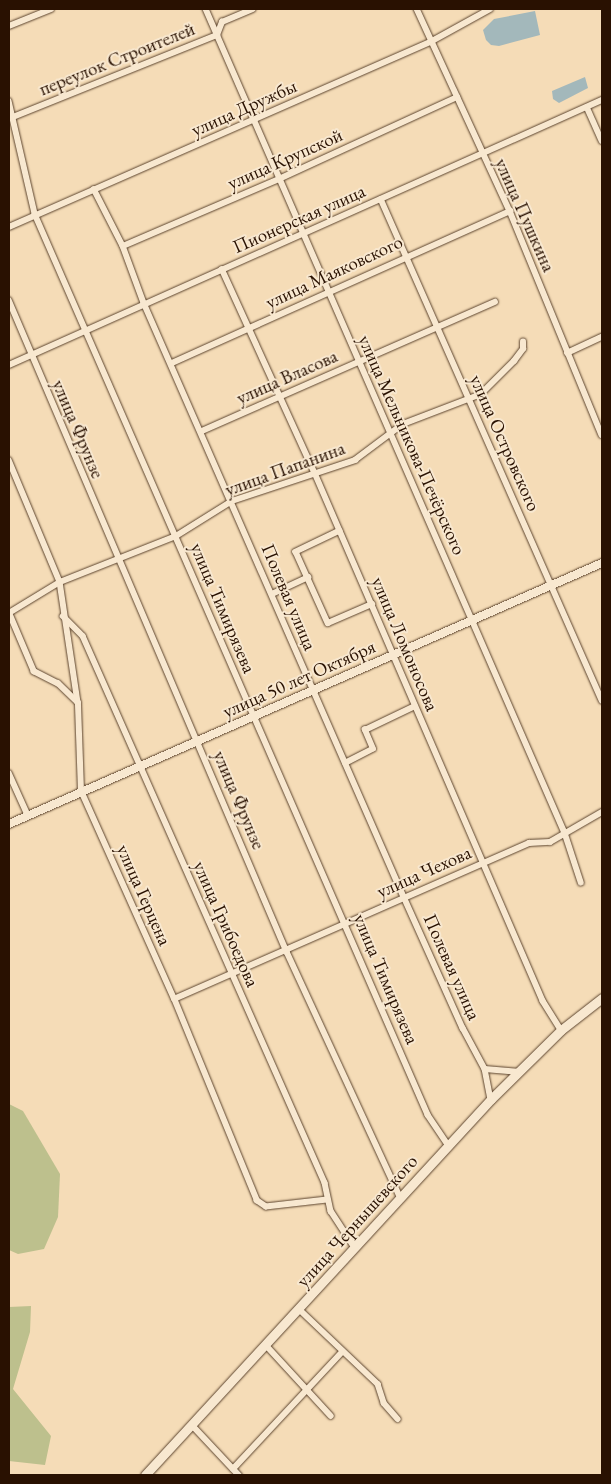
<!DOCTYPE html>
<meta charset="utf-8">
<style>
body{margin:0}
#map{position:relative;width:611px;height:1484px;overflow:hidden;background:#f5dcb7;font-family:"EB Garamond",serif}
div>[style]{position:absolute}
.green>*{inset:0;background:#bdc08d}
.water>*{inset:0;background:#a3b8bb}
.roads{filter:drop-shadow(0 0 1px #5c442e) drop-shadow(0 0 1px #5c442e)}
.minor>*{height:5.5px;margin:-2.75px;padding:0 2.75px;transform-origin:2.75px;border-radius:2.75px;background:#f8e8d0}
.tertiary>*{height:8px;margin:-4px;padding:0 4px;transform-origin:4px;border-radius:4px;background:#f8e8d0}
.secondary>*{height:9px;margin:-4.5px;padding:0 4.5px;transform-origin:4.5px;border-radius:4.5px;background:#f8e8d0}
span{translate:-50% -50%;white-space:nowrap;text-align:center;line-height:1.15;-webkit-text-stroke:4px #f8e8d0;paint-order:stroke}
.street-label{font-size:19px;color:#291101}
.frame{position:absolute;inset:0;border:10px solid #291101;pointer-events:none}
</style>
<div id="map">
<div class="green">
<i style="clip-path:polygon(9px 1104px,23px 1111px,60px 1174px,58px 1217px,44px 1249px,18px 1254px,9px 1250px)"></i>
<i style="clip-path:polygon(31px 1306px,30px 1332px,13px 1389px,51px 1436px,45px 1465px,9px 1461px,9px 1307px)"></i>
</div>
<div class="water">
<i style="clip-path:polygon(535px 11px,540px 35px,499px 46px,491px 45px,486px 40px,483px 30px,494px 19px)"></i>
<i style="clip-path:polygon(585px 77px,588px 88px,559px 103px,553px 99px,552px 91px)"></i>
</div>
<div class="roads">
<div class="minor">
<i style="left:206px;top:9px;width:899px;rotate:66.46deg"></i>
<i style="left:565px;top:833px;width:52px;rotate:71.9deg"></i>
<i style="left:417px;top:9px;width:222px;rotate:65.3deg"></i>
<i style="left:510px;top:211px;width:242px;rotate:67.7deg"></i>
<i style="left:9px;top:26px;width:45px;rotate:-22deg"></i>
<i style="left:9px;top:101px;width:116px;rotate:77deg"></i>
<i style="left:35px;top:214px;width:983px;rotate:66.43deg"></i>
<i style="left:428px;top:1115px;width:36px;rotate:56deg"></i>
<i style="left:587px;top:107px;width:37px;rotate:66deg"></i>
<i style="left:13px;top:117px;width:220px;rotate:-21.9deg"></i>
<i style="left:217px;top:35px;width:14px;rotate:-69deg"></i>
<i style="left:222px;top:22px;width:33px;rotate:-23deg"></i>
<i style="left:94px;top:189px;width:64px;rotate:63deg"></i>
<i style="left:123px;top:246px;width:61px;rotate:69.8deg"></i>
<i style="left:144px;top:303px;width:648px;rotate:66.36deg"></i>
<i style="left:404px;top:897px;width:144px;rotate:65.8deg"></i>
<i style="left:463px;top:1028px;width:47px;rotate:61.8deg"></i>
<i style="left:485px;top:1069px;width:31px;rotate:79deg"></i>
<i style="left:381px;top:199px;width:548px;rotate:66.2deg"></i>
<i style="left:9px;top:227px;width:462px;rotate:-23.7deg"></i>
<i style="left:432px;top:41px;width:66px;rotate:-28.9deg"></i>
<i style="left:123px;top:246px;width:170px;rotate:-23.2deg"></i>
<i style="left:279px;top:179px;width:196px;rotate:-24.7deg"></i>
<i style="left:222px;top:269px;width:224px;rotate:65.5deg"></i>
<i style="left:315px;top:473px;width:575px;rotate:66.64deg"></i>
<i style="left:543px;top:1001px;width:34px;rotate:58deg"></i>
<i style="left:9px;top:300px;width:709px;rotate:66.91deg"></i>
<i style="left:287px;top:952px;width:272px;rotate:65.2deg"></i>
<i style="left:567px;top:353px;width:38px;rotate:-25deg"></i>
<i style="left:172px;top:363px;width:371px;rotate:-24.2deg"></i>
<i style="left:9px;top:365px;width:650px;rotate:-24.08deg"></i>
<i style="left:202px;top:431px;width:320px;rotate:-23.8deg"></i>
<i style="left:9px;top:460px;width:132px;rotate:67.3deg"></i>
<i style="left:60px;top:582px;width:122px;rotate:81.5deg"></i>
<i style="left:340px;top:531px;width:49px;rotate:154.5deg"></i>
<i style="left:296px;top:552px;width:78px;rotate:65.7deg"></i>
<i style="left:328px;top:623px;width:48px;rotate:-23.4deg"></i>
<i style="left:272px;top:594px;width:40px;rotate:-25deg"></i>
<i style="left:63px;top:616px;width:28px;rotate:45deg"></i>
<i style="left:83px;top:636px;width:598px;rotate:66.13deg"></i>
<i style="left:325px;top:1183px;width:29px;rotate:78deg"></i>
<i style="left:331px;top:1211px;width:44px;rotate:57deg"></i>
<i style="left:345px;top:763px;width:31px;rotate:-27deg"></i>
<i style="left:373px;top:749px;width:21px;rotate:-113deg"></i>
<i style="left:365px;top:730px;width:55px;rotate:-25.6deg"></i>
<i style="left:9px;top:773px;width:46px;rotate:65.7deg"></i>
<i style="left:174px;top:999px;width:388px;rotate:-23.7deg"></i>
<i style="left:529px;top:843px;width:21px;rotate:-3deg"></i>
<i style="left:550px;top:842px;width:60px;rotate:-30deg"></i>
<i style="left:485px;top:1069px;width:32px;rotate:5deg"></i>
<i style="left:327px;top:1200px;width:61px;rotate:173.5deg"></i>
<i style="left:266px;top:1207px;width:11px;rotate:-146deg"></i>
<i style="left:257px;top:1201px;width:218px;rotate:-112.3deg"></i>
<i style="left:174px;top:999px;width:228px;rotate:-114.1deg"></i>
<i style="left:81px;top:791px;width:88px;rotate:-92deg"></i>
<i style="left:78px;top:703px;width:28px;rotate:-136deg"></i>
<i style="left:58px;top:684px;width:27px;rotate:-153deg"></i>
<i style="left:34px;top:672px;width:64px;rotate:-113deg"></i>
<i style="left:9px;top:613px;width:60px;rotate:-31.3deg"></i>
<i style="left:60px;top:582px;width:125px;rotate:-21.6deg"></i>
<i style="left:176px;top:536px;width:66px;rotate:-32deg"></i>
<i style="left:232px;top:501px;width:130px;rotate:-18.4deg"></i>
<i style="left:355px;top:460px;width:60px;rotate:-36.9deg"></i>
<i style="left:403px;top:424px;width:84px;rotate:-21deg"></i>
<i style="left:481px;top:394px;width:47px;rotate:-45deg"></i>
<i style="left:514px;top:361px;width:15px;rotate:-53deg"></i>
<i style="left:523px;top:349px;width:7px;rotate:-90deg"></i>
<i style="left:299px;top:1309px;width:109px;rotate:43.5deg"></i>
<i style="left:378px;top:1384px;width:20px;rotate:72deg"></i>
<i style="left:384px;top:1403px;width:21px;rotate:49deg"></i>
<i style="left:266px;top:1345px;width:96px;rotate:47.5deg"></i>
<i style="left:192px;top:1425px;width:69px;rotate:46.8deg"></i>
<i style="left:233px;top:1469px;width:160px;rotate:-47deg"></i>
</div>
<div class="tertiary">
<i style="left:9px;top:824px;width:648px;rotate:-23.76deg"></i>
</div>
<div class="secondary">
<i style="left:145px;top:1475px;width:511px;rotate:-47.38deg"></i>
<i style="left:491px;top:1099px;width:98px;rotate:-44.6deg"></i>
<i style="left:561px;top:1030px;width:52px;rotate:-38deg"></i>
</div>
</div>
<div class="street-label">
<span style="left:117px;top:59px;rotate:-22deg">переулок Строителей</span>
<span style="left:244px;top:108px;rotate:-24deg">улица Дружбы</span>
<span style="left:285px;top:159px;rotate:-24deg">улица Крупской</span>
<span style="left:525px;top:215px;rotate:66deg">улица Пушкина</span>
<span style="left:299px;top:219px;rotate:-24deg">Пионерская улица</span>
<span style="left:334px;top:272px;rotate:-25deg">улица Маяковского</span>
<span style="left:287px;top:377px;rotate:-24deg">улица Власова</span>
<span style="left:78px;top:429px;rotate:67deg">улица Фрунзе</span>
<span style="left:505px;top:443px;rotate:66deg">улица Островского</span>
<span style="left:412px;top:445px;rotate:66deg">улица Мельникова-Печёрского</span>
<span style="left:285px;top:469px;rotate:-20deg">улица Папанина</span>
<span style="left:289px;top:597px;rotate:67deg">Полевая улица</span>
<span style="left:223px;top:608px;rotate:67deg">улица Тимирязева</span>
<span style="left:405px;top:644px;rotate:67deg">улица Ломоносова</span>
<span style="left:299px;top:679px;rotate:-24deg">улица 50 лет Октября</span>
<span style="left:239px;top:800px;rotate:67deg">улица Фрунзе</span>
<span style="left:424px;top:872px;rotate:-24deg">улица Чехова</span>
<span style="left:144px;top:895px;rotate:66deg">улица Герцена</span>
<span style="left:226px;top:924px;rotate:66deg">улица Грибоедова</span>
<span style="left:452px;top:967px;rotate:66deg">Полевая улица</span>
<span style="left:386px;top:979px;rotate:67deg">улица Тимирязева</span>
<span style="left:357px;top:1221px;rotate:-48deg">улица Чернышевского</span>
</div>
<div class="frame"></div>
</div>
